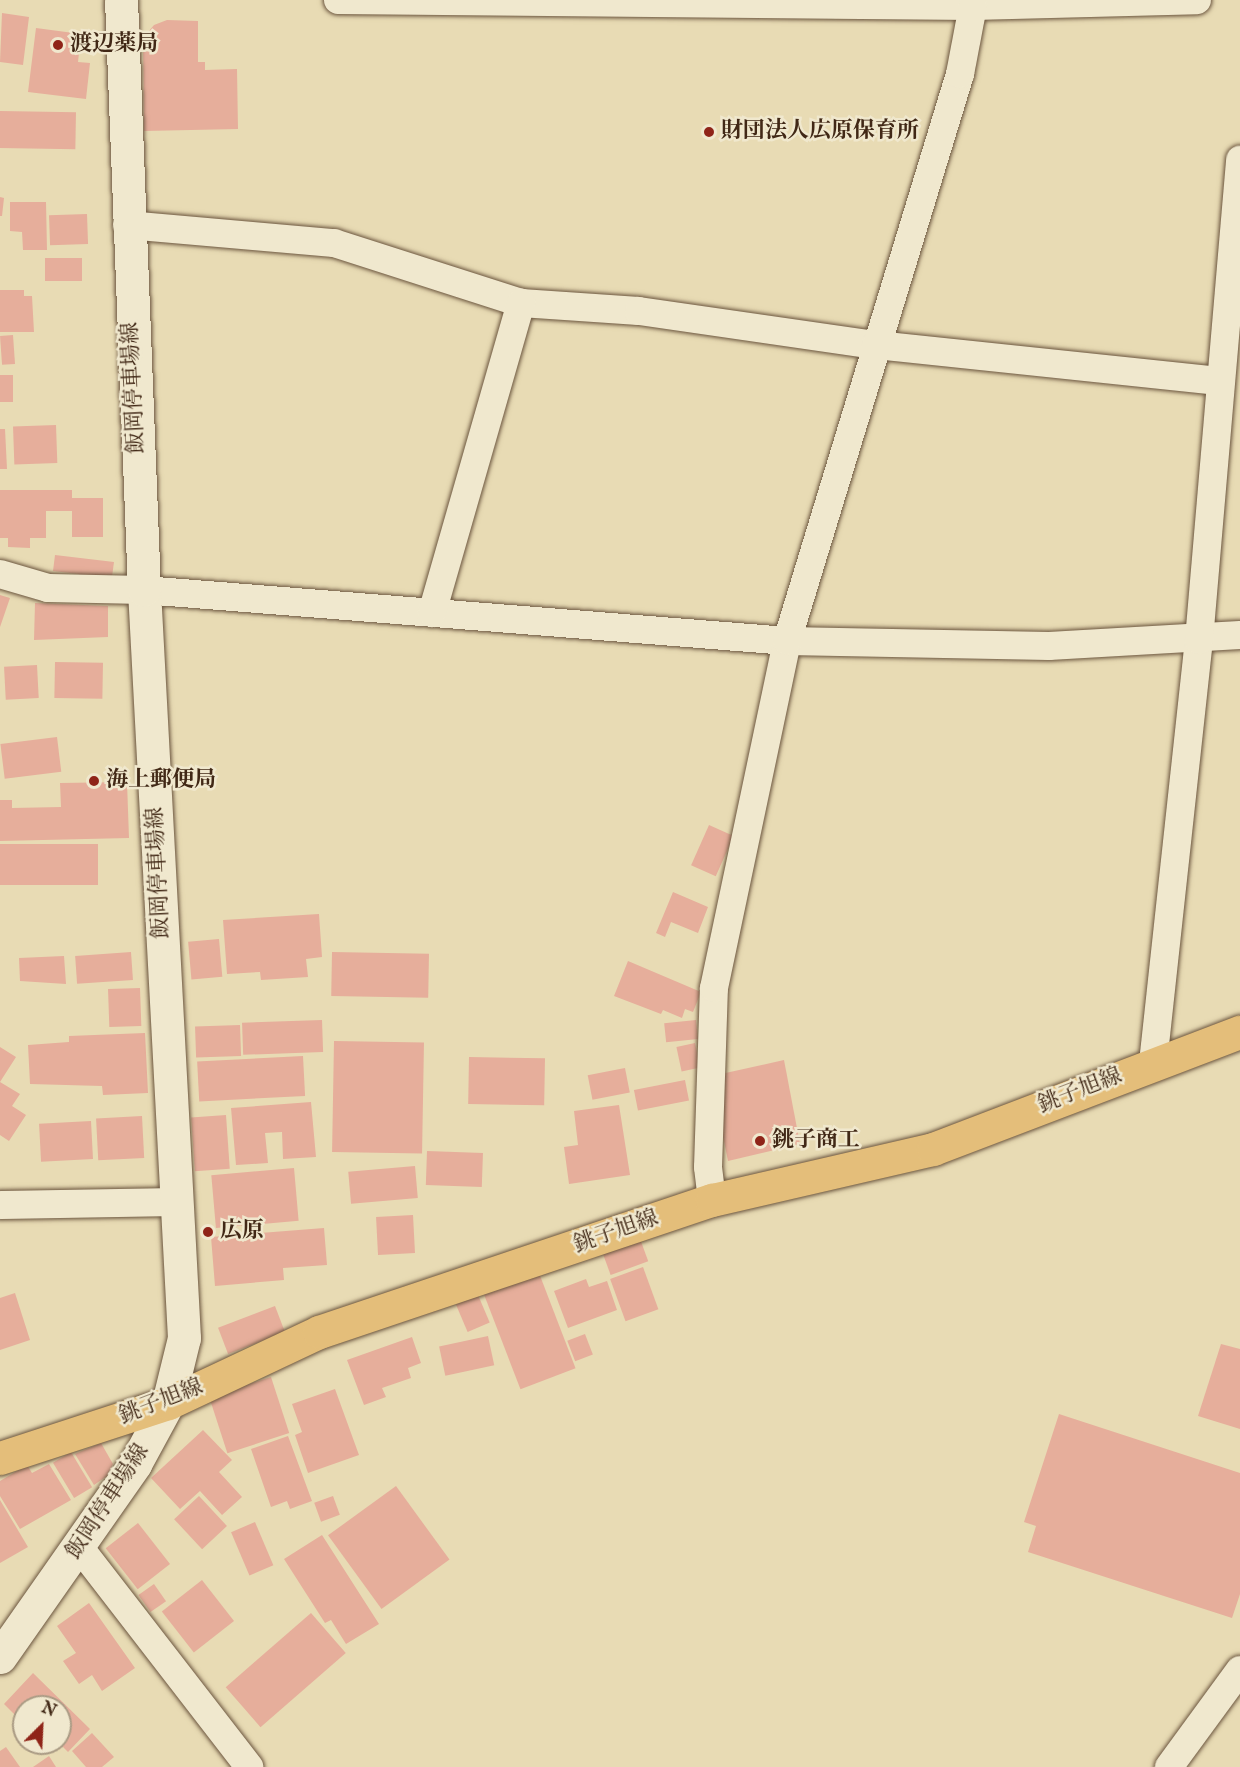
<!DOCTYPE html>
<meta charset="utf-8">
<style>
body{margin:0}
#map{position:relative;width:1240px;height:1767px;overflow:hidden;background:#e8dbb4;font-family:"IM FELL English","Noto Serif JP",serif}
div>[style]{position:absolute}
.building>*{inset:0;background:#e6ae9b;transform-origin:0 0}
.roads{filter:drop-shadow(0 0 2px #6b553e) drop-shadow(0 0 2px #6b553e)}
.minor>*{height:28px;margin:-14px;padding:0 14px;transform-origin:14px;border-radius:14px;background:#f0e8ce}
.secondary>*{height:33px;margin:-16.5px;padding:0 16.5px;transform-origin:16.5px;border-radius:16.5px;background:#f0e8ce}
.primary>*{height:33px;margin:-16.5px;padding:0 16.5px;transform-origin:16.5px;border-radius:16.5px;background:#e4be7a}
.dots>*{width:16px;height:16px;translate:-50% -50%;box-sizing:border-box;border:3px solid #f0e8ce;border-radius:50%}
span{translate:-50% -50%;white-space:nowrap;text-align:center;line-height:1.15;-webkit-text-stroke:5px #f0e8ce;paint-order:stroke}
.poi-label{font-size:22px;color:#412816;font-weight:700}
.left{translate:0 -50%;text-align:left}
.street-label{font-size:22px;color:#412816}
.north{position:absolute;left:12px;top:1695px;width:60px;height:60px;box-sizing:border-box;background:#f0e8ce;border:2px solid #aa9b84;border-radius:50%;rotate:24deg;font-size:16px;font-weight:700;line-height:24px;text-align:center;color:#412816}
.north::after{content:'';display:block;margin:auto;width:21px;height:27px;background:#8f2418;clip-path:polygon(50% 0,100% 100%,50% 72%,0 100%)}
</style>
<div id="map">
<div class="building">
<i style="clip-path:polygon(2px 13px,29px 17px,23px 65px,0 62px)"></i>
<i style="clip-path:polygon(167px 20px,198px 21px,198px 62px,205px 62px,205px 70px,237px 69px,238px 129px,144px 131px,143px 38px,154px 25px)"></i>
<i style="clip-path:polygon(36px 28px,81px 34px,78px 62px,90px 63px,86px 99px,28px 92px)"></i>
<i style="left:0;top:111px;width:76px;height:37px;rotate:1deg"></i>
<i style="clip-path:polygon(0 197px,4px 198px,2px 216px,0 216px)"></i>
<i style="clip-path:polygon(10px 202px,46px 202px,47px 250px,23px 250px,22px 232px,10px 231px)"></i>
<i style="left:87px;top:214px;width:30px;height:38px;rotate:88deg"></i>
<i style="left:45px;top:258px;width:37px;height:23px"></i>
<i style="clip-path:polygon(0 290px,24px 290px,24px 296px,32px 296px,34px 332px,0 332px)"></i>
<i style="left:13px;top:335px;width:29px;height:13px;rotate:86deg"></i>
<i style="left:0;top:375px;width:13px;height:27px"></i>
<i style="left:56px;top:425px;width:38px;height:43px;rotate:88deg"></i>
<i style="clip-path:polygon(0 429px,5px 429px,7px 469px,0 469px)"></i>
<i style="clip-path:polygon(0 490px,72px 490px,72px 498px,103px 498px,103px 537px,72px 537px,72px 511px,46px 511px,46px 538px,30px 538px,30px 548px,8px 547px,8px 538px,0 538px)"></i>
<i style="clip-path:polygon(55px 555px,114px 562px,111px 584px,78px 580px,79px 574px,53px 571px)"></i>
<i style="clip-path:polygon(0 595px,10px 598px,0 627px)"></i>
<i style="clip-path:polygon(35px 603px,108px 606px,108px 637px,34px 640px)"></i>
<i style="left:55px;top:662px;width:48px;height:36px;rotate:1deg"></i>
<i style="left:37px;top:665px;width:33px;height:33px;rotate:87deg"></i>
<i style="left:57px;top:737px;width:35px;height:57px;rotate:83deg"></i>
<i style="clip-path:polygon(127px 782px,129px 838px,0 841px,0 800px,12px 800px,12px 808px,61px 807px,60px 783px)"></i>
<i style="left:709px;top:825px;width:27px;height:44px;rotate:24deg"></i>
<i style="left:98px;top:844px;width:41px;height:98px;rotate:90deg"></i>
<i style="clip-path:polygon(673px 892px,708px 907px,698px 933px,671px 922px,665px 937px,656px 933px)"></i>
<i style="clip-path:polygon(319px 914px,322px 957px,306px 959px,308px 977px,261px 980px,260px 972px,227px 974px,223px 920px)"></i>
<i style="left:219px;top:939px;width:38px;height:31px;rotate:85deg"></i>
<i style="left:131px;top:952px;width:28px;height:56px;rotate:86deg"></i>
<i style="left:332px;top:952px;width:97px;height:44px;rotate:1deg"></i>
<i style="clip-path:polygon(64px 956px,66px 984px,20px 981px,19px 958px)"></i>
<i style="clip-path:polygon(628px 961px,701px 992px,693px 1012px,685px 1009px,682px 1018px,663px 1010px,661px 1014px,614px 996px)"></i>
<i style="left:140px;top:988px;width:38px;height:32px;rotate:88deg"></i>
<i style="left:322px;top:1020px;width:32px;height:80px;rotate:88deg"></i>
<i style="left:696px;top:1020px;width:19px;height:32px;rotate:84deg"></i>
<i style="left:240px;top:1025px;width:31px;height:45px;rotate:88deg"></i>
<i style="clip-path:polygon(145px 1033px,148px 1093px,103px 1095px,102px 1086px,30px 1084px,28px 1045px,69px 1042px,69px 1036px)"></i>
<i style="left:334px;top:1041px;width:90px;height:111px;rotate:1deg"></i>
<i style="left:695px;top:1043px;width:25px;height:19px;rotate:78deg"></i>
<i style="clip-path:polygon(0 1047px,16px 1057px,0 1082px,20px 1094px,12px 1106px,26px 1115px,9px 1141px,0 1135px)"></i>
<i style="left:303px;top:1056px;width:40px;height:106px;rotate:87deg"></i>
<i style="left:469px;top:1057px;width:76px;height:47px;rotate:1deg"></i>
<i style="clip-path:polygon(784px 1060px,800px 1144px,728px 1161px,720px 1121px,721px 1074px)"></i>
<i style="left:625px;top:1068px;width:25px;height:38px;rotate:79deg"></i>
<i style="left:685px;top:1080px;width:21px;height:52px;rotate:79deg"></i>
<i style="clip-path:polygon(311px 1102px,316px 1157px,283px 1159px,282px 1132px,265px 1133px,268px 1163px,236px 1165px,231px 1108px)"></i>
<i style="clip-path:polygon(619px 1105px,630px 1175px,569px 1184px,564px 1147px,578px 1145px,574px 1111px)"></i>
<i style="left:226px;top:1115px;width:54px;height:35px;rotate:86deg"></i>
<i style="left:142px;top:1116px;width:42px;height:46px;rotate:87deg"></i>
<i style="left:91px;top:1121px;width:38px;height:52px;rotate:87deg"></i>
<i style="left:427px;top:1151px;width:56px;height:34px;rotate:2deg"></i>
<i style="left:415px;top:1166px;width:32px;height:67px;rotate:85deg"></i>
<i style="left:294px;top:1168px;width:53px;height:83px;rotate:85deg"></i>
<i style="left:413px;top:1215px;width:38px;height:37px;rotate:87deg"></i>
<i style="clip-path:polygon(324px 1228px,327px 1265px,283px 1268px,284px 1280px,215px 1286px,211px 1237px)"></i>
<i style="left:639px;top:1236px;width:27px;height:40px;rotate:70deg"></i>
<i style="left:643px;top:1267px;width:45px;height:35px;rotate:70deg"></i>
<i style="left:539px;top:1273px;width:102px;height:59px;rotate:69deg"></i>
<i style="clip-path:polygon(586px 1279px,589px 1287px,607px 1281px,617px 1310px,568px 1328px,554px 1291px)"></i>
<i style="clip-path:polygon(15px 1293px,30px 1340px,0 1350px,0 1298px)"></i>
<i style="left:478px;top:1295px;width:30px;height:24px;rotate:67deg"></i>
<i style="left:275px;top:1306px;width:28px;height:61px;rotate:69deg"></i>
<i style="left:585px;top:1334px;width:22px;height:19px;rotate:69deg"></i>
<i style="left:488px;top:1336px;width:30px;height:50px;rotate:78deg"></i>
<i style="clip-path:polygon(412px 1337px,421px 1363px,408px 1368px,411px 1378px,382px 1388px,386px 1397px,364px 1405px,347px 1360px)"></i>
<i style="clip-path:polygon(1221px 1344px,1240px 1349px,1240px 1429px,1198px 1416px)"></i>
<i style="left:271px;top:1377px;width:59px;height:65px;rotate:72deg"></i>
<i style="clip-path:polygon(335px 1389px,359px 1455px,308px 1473px,295px 1435px,302px 1432px,292px 1404px)"></i>
<i style="clip-path:polygon(1059px 1414px,1240px 1473px,1240px 1594px,1232px 1618px,1028px 1552px,1036px 1526px,1024px 1522px)"></i>
<i style="clip-path:polygon(203px 1430px,232px 1460px,219px 1472px,242px 1497px,222px 1515px,200px 1491px,180px 1509px,151px 1478px)"></i>
<i style="clip-path:polygon(288px 1436px,312px 1501px,290px 1509px,287px 1501px,271px 1507px,251px 1449px)"></i>
<i style="clip-path:polygon(101px 1443px,113px 1464px,107px 1476px,94px 1485px,75px 1454px)"></i>
<i style="left:71px;top:1452px;width:41px;height:21px;rotate:59deg"></i>
<i style="clip-path:polygon(49px 1464px,71px 1500px,20px 1529px,0 1496px,0 1481px,27px 1465px,32px 1473px)"></i>
<i style="left:396px;top:1486px;width:91px;height:84px;rotate:54deg"></i>
<i style="left:199px;top:1496px;width:41px;height:34px;rotate:47deg"></i>
<i style="left:333px;top:1496px;width:20px;height:20px;rotate:70deg"></i>
<i style="clip-path:polygon(0 1500px,28px 1547px,0 1563px)"></i>
<i style="left:255px;top:1522px;width:47px;height:26px;rotate:67deg"></i>
<i style="left:138px;top:1523px;width:52px;height:41px;rotate:52deg"></i>
<i style="clip-path:polygon(322px 1535px,379px 1624px,346px 1644px,331px 1620px,325px 1623px,284px 1559px)"></i>
<i style="left:202px;top:1580px;width:52px;height:51px;rotate:52deg"></i>
<i style="left:154px;top:1584px;width:21px;height:19px;rotate:55deg"></i>
<i style="clip-path:polygon(89px 1603px,135px 1668px,102px 1691px,92px 1675px,79px 1684px,63px 1661px,76px 1653px,57px 1626px)"></i>
<i style="left:311px;top:1613px;width:53px;height:113px;rotate:49deg"></i>
<i style="clip-path:polygon(33px 1673px,90px 1729px,68px 1752px,60px 1744px,60px 1707px,24px 1707px,24px 1735px,18px 1729px,24px 1724px,4px 1704px)"></i>
<i style="clip-path:polygon(92px 1733px,114px 1757px,102px 1767px,86px 1767px,72px 1751px)"></i>
<i style="clip-path:polygon(32px 1743px,49px 1743px,41px 1752px)"></i>
<i style="clip-path:polygon(6px 1747px,20px 1767px,0 1767px,0 1751px)"></i>
<i style="clip-path:polygon(49px 1756px,56px 1767px,33px 1767px)"></i>
</div>
<div class="roads">
<div class="minor">
<i style="left:338px;top:0;width:635px;rotate:0.54deg"></i>
<i style="left:973px;top:6px;width:224px;rotate:-1.5deg"></i>
<i style="left:127px;top:225px;width:208px;rotate:5deg"></i>
<i style="left:334px;top:243px;width:196px;rotate:17.8deg"></i>
<i style="left:521px;top:303px;width:118px;rotate:3.9deg"></i>
<i style="left:639px;top:311px;width:239px;rotate:8.2deg"></i>
<i style="left:876px;top:345px;width:345px;rotate:6deg"></i>
<i style="left:0;top:574px;width:50px;rotate:16.3deg"></i>
<i style="left:48px;top:588px;width:96px;rotate:1.2deg"></i>
<i style="left:144px;top:590px;width:645px;rotate:4.53deg"></i>
<i style="left:787px;top:641px;width:262px;rotate:1.1deg"></i>
<i style="left:1049px;top:646px;width:191px;rotate:-3.3deg"></i>
<i style="left:432px;top:613px;width:323px;rotate:-74deg"></i>
<i style="left:1153px;top:1063px;width:425px;rotate:-83.8deg"></i>
<i style="left:1199px;top:640px;width:482px;rotate:-85.1deg"></i>
<i style="left:712px;top:1200px;width:33px;rotate:-97deg"></i>
<i style="left:708px;top:1167px;width:179px;rotate:-88.1deg"></i>
<i style="left:714px;top:988px;width:355px;rotate:-78.1deg"></i>
<i style="left:787px;top:641px;width:593px;rotate:-73.03deg"></i>
<i style="left:960px;top:74px;width:69px;rotate:-79.2deg"></i>
<i style="left:0;top:1205px;width:177px;rotate:-1deg"></i>
<i style="left:80px;top:1548px;width:277px;rotate:52.3deg"></i>
<i style="left:1169px;top:1767px;width:120px;rotate:-53.8deg"></i>
</div>
<div class="secondary">
<i style="left:0;top:1657px;width:236px;rotate:-55deg"></i>
<i style="left:135px;top:1464px;width:69px;rotate:-61.6deg"></i>
<i style="left:168px;top:1403px;width:67px;rotate:-76.2deg"></i>
<i style="left:184px;top:1338px;width:749px;rotate:-93.06deg"></i>
<i style="left:144px;top:590px;width:590px;rotate:-92.23deg"></i>
</div>
<div class="primary">
<i style="left:0;top:1458px;width:177px;rotate:-18.1deg"></i>
<i style="left:168px;top:1403px;width:167px;rotate:-25.2deg"></i>
<i style="left:319px;top:1332px;width:415px;rotate:-18.6deg"></i>
<i style="left:712px;top:1200px;width:227px;rotate:-13deg"></i>
<i style="left:933px;top:1149px;width:329px;rotate:-20.9deg"></i>
</div>
</div>
<div class="dots">
<i style="left:58px;top:45px;background:#8f2418"></i>
<i style="left:709px;top:132px;background:#8f2418"></i>
<i style="left:94px;top:781px;background:#8f2418"></i>
<i style="left:760px;top:1141px;background:#8f2418"></i>
<i style="left:208px;top:1232px;background:#8f2418"></i>
</div>
<div class="poi-label">
<span class="left" style="left:70px;top:45px">渡辺薬局</span>
<span class="left" style="left:721px;top:132px">財団法人広原保育所</span>
<span class="left" style="left:106px;top:781px">海上郵便局</span>
<span class="left" style="left:772px;top:1141px">銚子商工</span>
<span class="left" style="left:220px;top:1232px">広原</span>
</div>
<div class="street-label">
<span style="left:134px;top:388px;rotate:-93deg">飯岡停車場線</span>
<span style="left:159px;top:873px;rotate:-93deg">飯岡停車場線</span>
<span style="left:1080px;top:1091px;rotate:-21deg">銚子旭線</span>
<span style="left:616px;top:1232px;rotate:-19deg">銚子旭線</span>
<span style="left:161px;top:1402px;rotate:-21deg">銚子旭線</span>
<span style="left:108px;top:1502px;rotate:-57deg">飯岡停車場線</span>
</div>
<div class="north">N</div>
</div>
